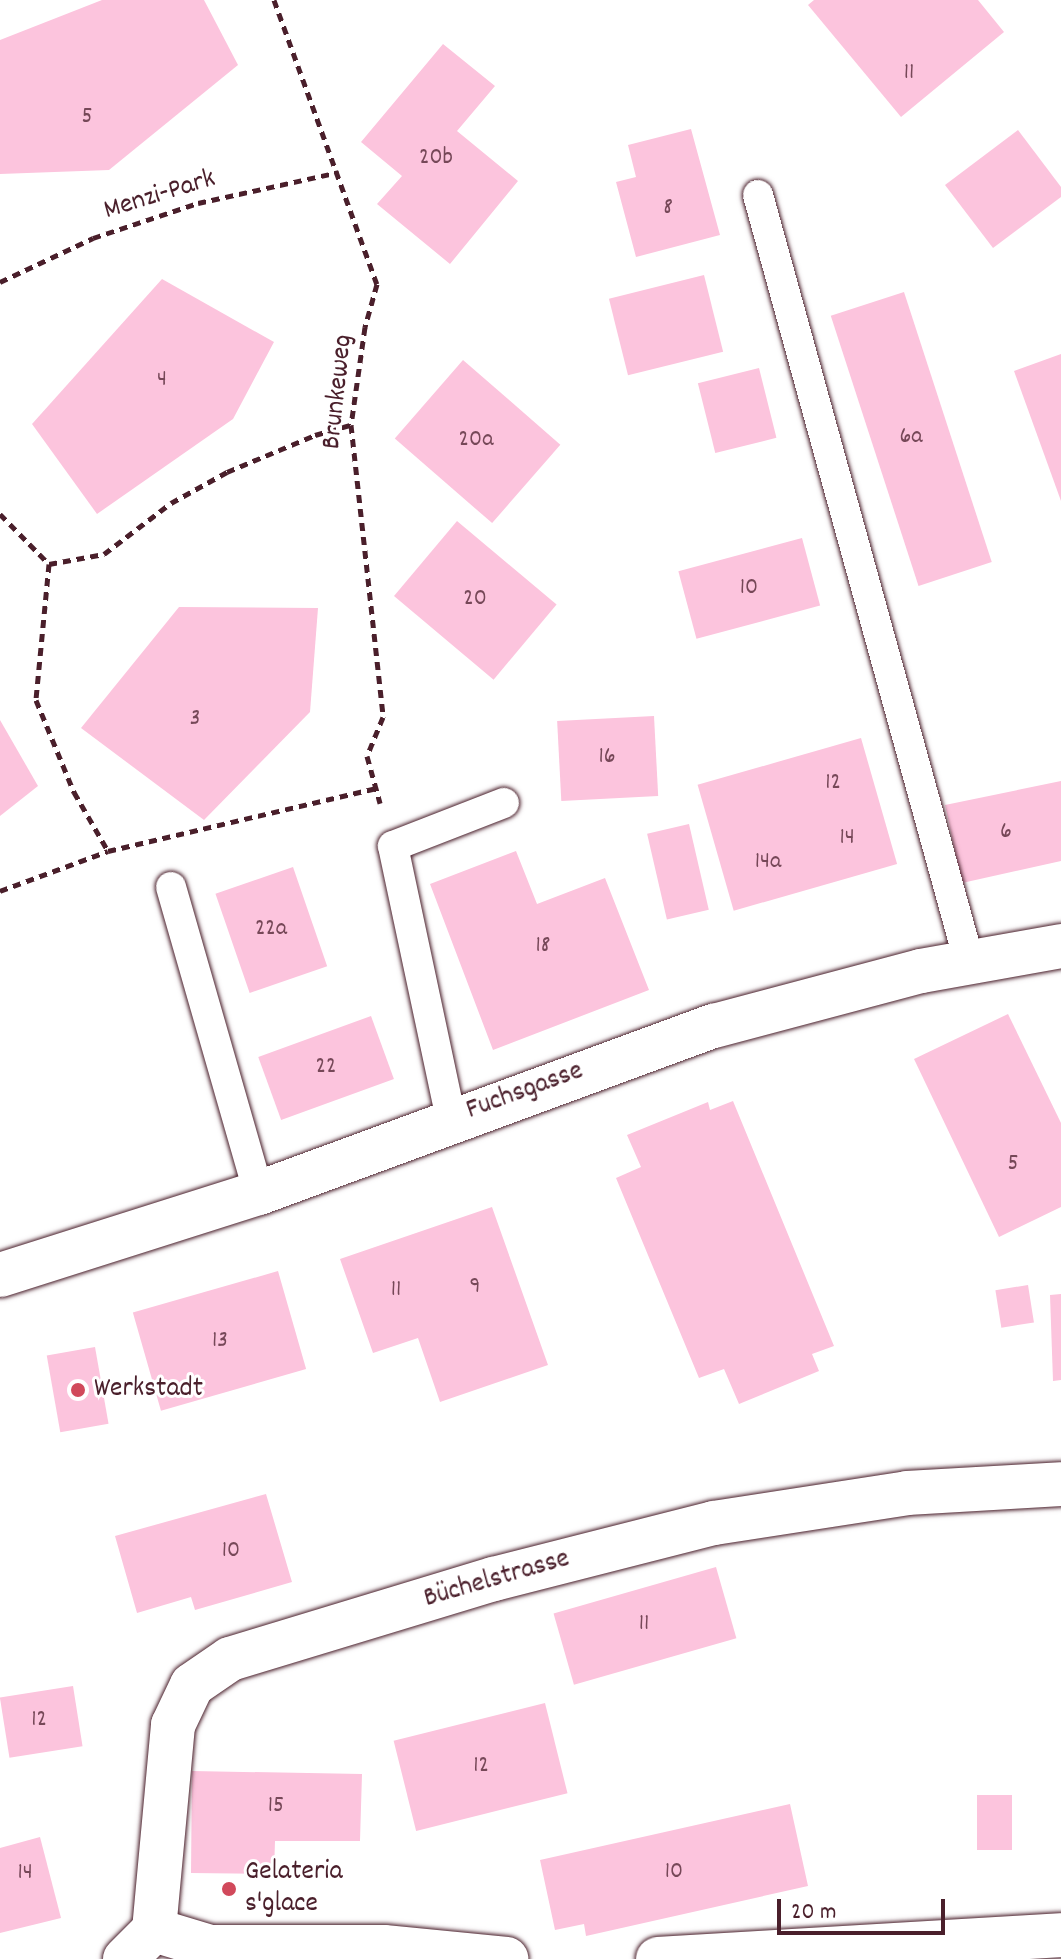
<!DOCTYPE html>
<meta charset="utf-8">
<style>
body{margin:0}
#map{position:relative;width:1061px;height:1959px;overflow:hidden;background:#fff;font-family:Dekko,sans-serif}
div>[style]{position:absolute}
.building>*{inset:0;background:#fcc4dd;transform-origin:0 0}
.path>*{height:5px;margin-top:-2.5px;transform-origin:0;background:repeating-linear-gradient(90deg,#4a1f2b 0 8px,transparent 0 14px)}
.roads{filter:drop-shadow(0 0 2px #4a1f2b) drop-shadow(0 0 2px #4a1f2b)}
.lane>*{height:30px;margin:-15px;padding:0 15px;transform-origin:15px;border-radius:15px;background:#fff}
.street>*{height:44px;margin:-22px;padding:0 22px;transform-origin:22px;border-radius:22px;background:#fff}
.dots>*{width:22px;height:22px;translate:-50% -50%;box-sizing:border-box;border:4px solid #fff;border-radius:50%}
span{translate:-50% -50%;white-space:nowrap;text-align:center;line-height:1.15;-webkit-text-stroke:6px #fff;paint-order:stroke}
.number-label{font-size:24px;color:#764858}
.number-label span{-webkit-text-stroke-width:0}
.street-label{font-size:28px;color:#4a1f2b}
.poi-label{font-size:28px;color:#4a1f2b}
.left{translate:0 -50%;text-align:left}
.scale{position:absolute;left:777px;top:1899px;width:168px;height:36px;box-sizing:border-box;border:4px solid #4a1f2b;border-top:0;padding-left:10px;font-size:24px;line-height:28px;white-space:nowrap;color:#4a1f2b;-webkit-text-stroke:6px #fff;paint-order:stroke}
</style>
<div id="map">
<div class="building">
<i style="clip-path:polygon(102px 0,204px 0,238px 65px,109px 170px,0 174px,0 40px)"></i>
<i style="clip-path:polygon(814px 0,978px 0,1004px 32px,901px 117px,808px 5px)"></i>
<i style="clip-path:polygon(443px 44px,495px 86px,457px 131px,518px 181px,450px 264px,377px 204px,402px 176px,361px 142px)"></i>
<i style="clip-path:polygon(691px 129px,720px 235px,636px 257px,616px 182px,636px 177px,628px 145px)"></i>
<i style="clip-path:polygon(1018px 130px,1061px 187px,1061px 197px,993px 248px,945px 185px)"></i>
<i style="left:704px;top:275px;width:79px;height:98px;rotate:76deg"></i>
<i style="clip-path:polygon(162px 279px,274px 342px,233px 419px,97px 514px,32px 424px)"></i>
<i style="left:904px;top:292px;width:284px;height:77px;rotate:72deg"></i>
<i style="clip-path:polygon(1061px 354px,1061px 501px,1014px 371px)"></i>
<i style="left:463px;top:360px;width:129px;height:104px;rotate:41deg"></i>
<i style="left:759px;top:368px;width:72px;height:63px;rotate:76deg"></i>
<i style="left:457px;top:521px;width:130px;height:98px;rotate:40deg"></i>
<i style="left:802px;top:538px;width:70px;height:128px;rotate:75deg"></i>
<i style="clip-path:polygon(179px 607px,318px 608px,310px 712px,204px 820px,81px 728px)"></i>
<i style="left:654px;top:716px;width:80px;height:97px;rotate:87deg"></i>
<i style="clip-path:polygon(0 720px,38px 786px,0 816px)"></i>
<i style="left:861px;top:738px;width:131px;height:170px;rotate:74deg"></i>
<i style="clip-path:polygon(1061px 781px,1061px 861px,962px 883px,945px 805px)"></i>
<i style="left:689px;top:824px;width:88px;height:43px;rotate:77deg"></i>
<i style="clip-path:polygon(516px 851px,537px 904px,605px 878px,649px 990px,493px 1050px,430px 884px)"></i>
<i style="left:293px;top:867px;width:105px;height:82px;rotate:71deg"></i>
<i style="clip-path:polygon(1008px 1014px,1061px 1123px,1061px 1207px,999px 1237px,914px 1059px)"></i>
<i style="left:371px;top:1016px;width:67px;height:120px;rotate:70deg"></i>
<i style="clip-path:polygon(733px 1101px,834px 1346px,812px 1354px,819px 1371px,739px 1404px,724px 1369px,699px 1378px,616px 1178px,641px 1167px,627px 1135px,708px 1102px,710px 1110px)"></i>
<i style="clip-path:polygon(492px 1207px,548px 1365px,440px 1402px,418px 1338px,373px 1353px,340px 1259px)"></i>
<i style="left:278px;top:1271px;width:102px;height:151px;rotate:74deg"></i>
<i style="left:1028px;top:1285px;width:38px;height:33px;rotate:81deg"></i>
<i style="clip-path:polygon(1061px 1294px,1061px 1380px,1053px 1381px,1050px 1295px)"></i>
<i style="left:95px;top:1347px;width:78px;height:49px;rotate:80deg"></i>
<i style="clip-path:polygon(266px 1494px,292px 1582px,195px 1610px,191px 1597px,137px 1613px,115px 1536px)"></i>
<i style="left:716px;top:1567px;width:74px;height:169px;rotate:74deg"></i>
<i style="left:73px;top:1686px;width:61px;height:74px;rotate:81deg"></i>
<i style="left:545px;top:1703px;width:93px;height:156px;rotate:76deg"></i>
<i style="clip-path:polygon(192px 1771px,362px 1774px,360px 1841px,275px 1841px,274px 1874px,191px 1873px)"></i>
<i style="left:977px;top:1795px;width:35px;height:55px"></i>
<i style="clip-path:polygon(790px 1804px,808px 1886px,586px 1936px,584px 1924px,555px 1930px,540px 1860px)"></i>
<i style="clip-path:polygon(40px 1837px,61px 1918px,0 1933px,0 1848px)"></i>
</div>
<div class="path">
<i style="left:274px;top:0;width:302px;rotate:70.1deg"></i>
<i style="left:377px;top:284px;width:45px;rotate:105.6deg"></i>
<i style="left:365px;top:327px;width:99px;rotate:98.1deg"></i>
<i style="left:351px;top:425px;width:294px;rotate:83.7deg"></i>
<i style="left:383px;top:717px;width:42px;rotate:112.3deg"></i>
<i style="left:367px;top:756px;width:49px;rotate:74.5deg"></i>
<i style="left:0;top:282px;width:103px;rotate:-25.3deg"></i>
<i style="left:93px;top:238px;width:111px;rotate:-18.4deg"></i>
<i style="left:198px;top:203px;width:144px;rotate:-12.4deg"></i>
<i style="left:0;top:514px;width:70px;rotate:45.6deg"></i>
<i style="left:49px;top:564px;width:137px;rotate:95.5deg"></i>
<i style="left:36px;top:700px;width:100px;rotate:67.6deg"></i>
<i style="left:74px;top:792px;width:68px;rotate:60deg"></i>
<i style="left:49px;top:564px;width:56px;rotate:-10.3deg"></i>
<i style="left:104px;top:554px;width:84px;rotate:-37.3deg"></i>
<i style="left:171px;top:503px;width:64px;rotate:-29deg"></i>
<i style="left:227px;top:472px;width:95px;rotate:-22.8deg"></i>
<i style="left:315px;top:435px;width:37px;rotate:-16deg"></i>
<i style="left:0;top:891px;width:115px;rotate:-20.3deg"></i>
<i style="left:108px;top:851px;width:275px;rotate:-13.2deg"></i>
</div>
<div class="roads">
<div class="lane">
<i style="left:758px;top:195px;width:795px;rotate:74.6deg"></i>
<i style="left:171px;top:887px;width:318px;rotate:74deg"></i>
<i style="left:451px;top:1119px;width:279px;rotate:-102deg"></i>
<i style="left:393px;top:846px;width:119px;rotate:-21.2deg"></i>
</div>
<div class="street">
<i style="left:0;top:1275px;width:272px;rotate:-17.6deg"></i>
<i style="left:259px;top:1193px;width:485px;rotate:-20.2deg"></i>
<i style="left:714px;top:1026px;width:214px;rotate:-14.9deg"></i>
<i style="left:921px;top:971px;width:142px;rotate:-10.1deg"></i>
<i style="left:154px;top:1930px;width:206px;rotate:-84.7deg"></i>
<i style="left:173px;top:1725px;width:44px;rotate:-64.6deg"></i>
<i style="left:192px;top:1685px;width:46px;rotate:-34.4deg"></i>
<i style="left:230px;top:1659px;width:276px;rotate:-16.9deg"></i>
<i style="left:494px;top:1579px;width:227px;rotate:-14.3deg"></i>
<i style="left:714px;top:1523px;width:195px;rotate:-8.8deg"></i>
<i style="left:907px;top:1493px;width:154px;rotate:-3.3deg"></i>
<i style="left:125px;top:1959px;width:41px;rotate:-45deg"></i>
<i style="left:154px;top:1930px;width:59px;rotate:16.9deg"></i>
<i style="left:210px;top:1947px;width:174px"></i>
<i style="left:384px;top:1947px;width:123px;rotate:5.6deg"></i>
<i style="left:658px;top:1959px;width:404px;rotate:-3.4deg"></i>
</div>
</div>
<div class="dots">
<i style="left:78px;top:1390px;background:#d1495b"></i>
<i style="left:229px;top:1889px;background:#d1495b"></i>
</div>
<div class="number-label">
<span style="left:909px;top:74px">11</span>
<span style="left:87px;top:118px">5</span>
<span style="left:436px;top:159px">20b</span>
<span style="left:668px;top:209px">8</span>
<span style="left:162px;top:381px">4</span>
<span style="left:911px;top:438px">6a</span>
<span style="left:476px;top:441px">20a</span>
<span style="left:749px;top:589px">10</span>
<span style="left:475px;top:600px">20</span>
<span style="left:195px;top:720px">3</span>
<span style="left:607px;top:758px">16</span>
<span style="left:833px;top:784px">12</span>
<span style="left:1006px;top:833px">6</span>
<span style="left:847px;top:839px">14</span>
<span style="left:768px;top:863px">14a</span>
<span style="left:271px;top:930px">22a</span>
<span style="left:543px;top:947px">18</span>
<span style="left:326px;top:1068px">22</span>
<span style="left:1013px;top:1165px">5</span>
<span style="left:475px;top:1288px">9</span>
<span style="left:396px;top:1291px">11</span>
<span style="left:220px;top:1342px">13</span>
<span style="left:231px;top:1552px">10</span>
<span style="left:644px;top:1625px">11</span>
<span style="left:39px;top:1721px">12</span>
<span style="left:481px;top:1767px">12</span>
<span style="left:276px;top:1807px">15</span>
<span style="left:674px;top:1873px">10</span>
<span style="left:25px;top:1874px">14</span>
</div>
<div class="street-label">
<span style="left:160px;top:196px;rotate:-17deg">Menzi-Park</span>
<span style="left:339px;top:392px;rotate:-84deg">Brunkeweg</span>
<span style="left:525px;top:1092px;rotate:-20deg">Fuchsgasse</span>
<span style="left:497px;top:1580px;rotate:-16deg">Büchelstrasse</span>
</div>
<div class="poi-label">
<span class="left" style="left:94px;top:1390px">Werkstadt</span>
<span class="left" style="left:245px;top:1889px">Gelateria<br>s'glace</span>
</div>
<div class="scale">20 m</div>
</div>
